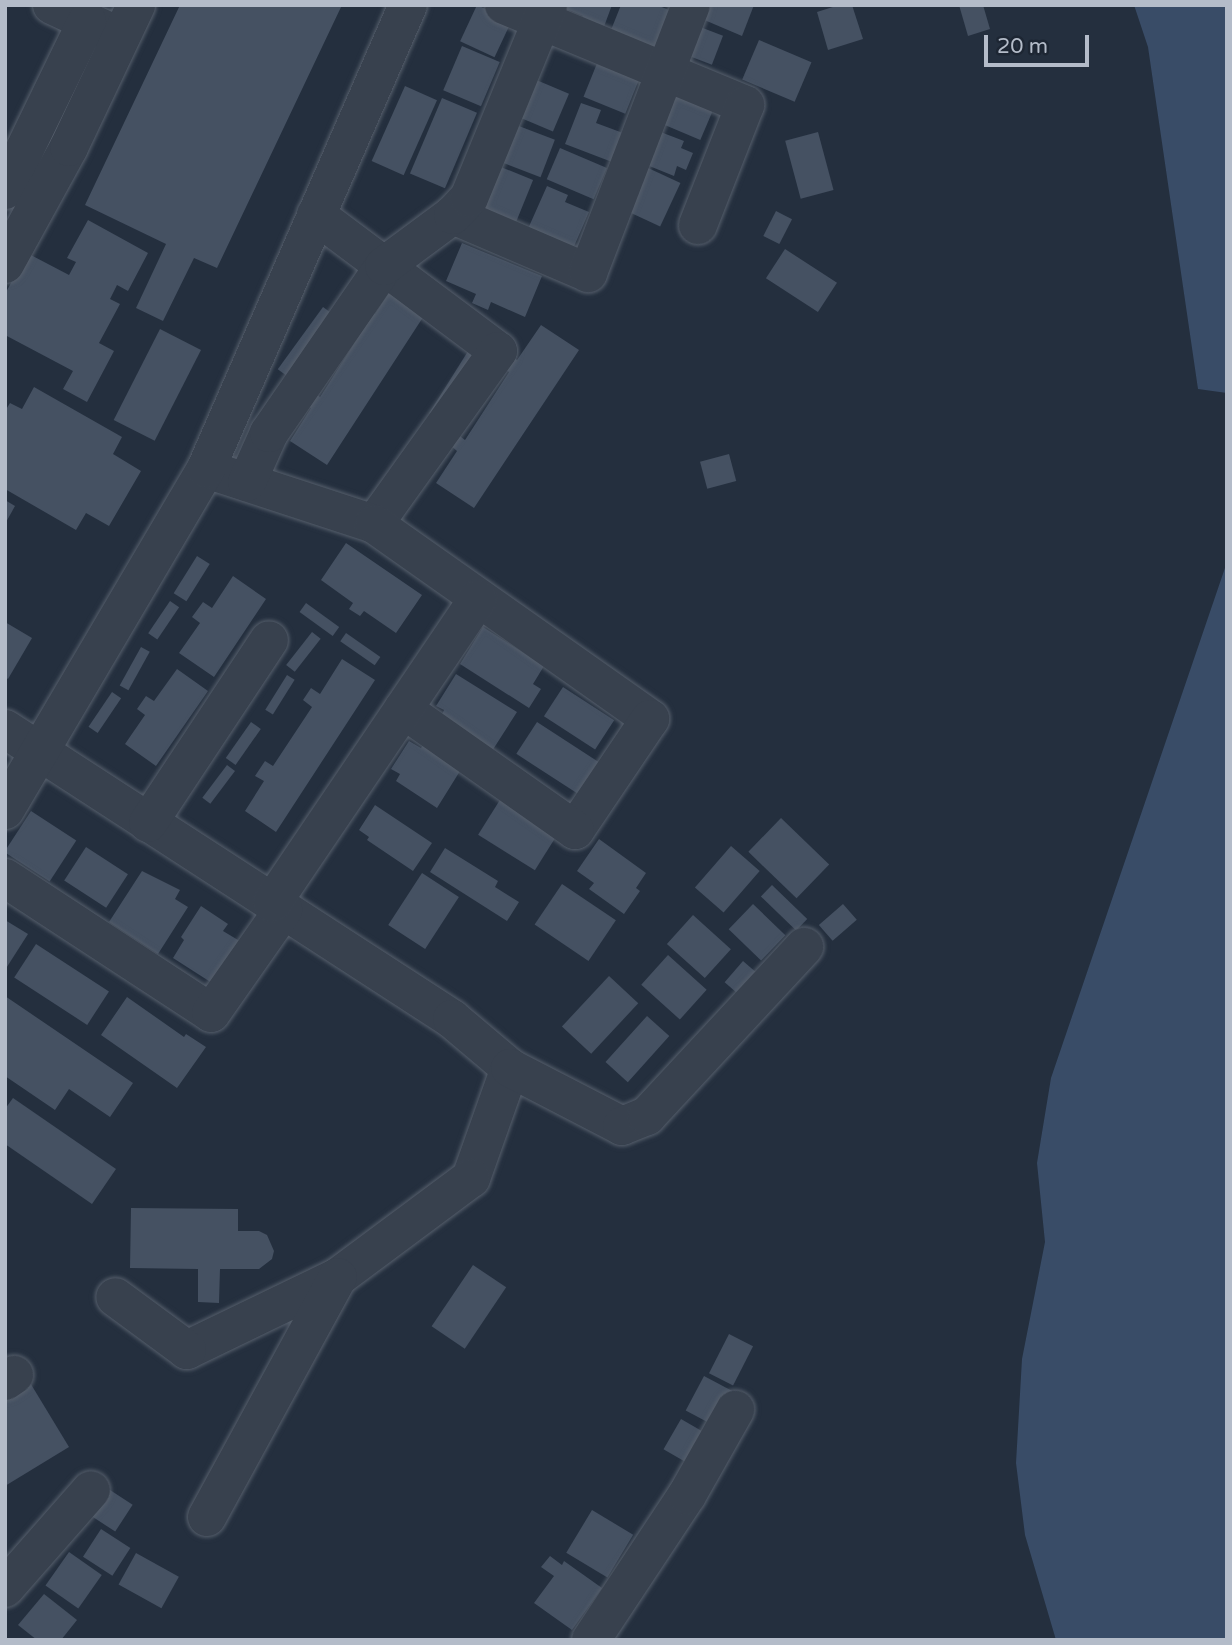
<!DOCTYPE html>
<style>
body{margin:0}
#map{position:relative;width:1232px;height:1645px;overflow:hidden;background:#242f3e;font-family:"Varela Round",sans-serif}
div>[style]{position:absolute}
.water>*{inset:0;background:#394c67}
.building>*{inset:0;background:#455162;transform-origin:0 0}
.roads{filter:drop-shadow(0 0 2px #565f6c) drop-shadow(0 0 2px #565f6c)}
.minor>*{height:38px;margin:-19px;padding:0 19px;transform-origin:19px;border-radius:19px;background:#38414e}
span{translate:-50% -50%;white-space:nowrap;text-align:center;line-height:1.15;-webkit-text-stroke:6px #1d2633;paint-order:stroke}
.frame{position:absolute;inset:0;border:7px solid #b4bcc9;pointer-events:none}
.scale{position:absolute;left:984px;top:35px;width:105px;height:32px;box-sizing:border-box;border:4px solid #b4bcc9;border-top:0;padding-left:9px;font-size:21px;line-height:24px;white-space:nowrap;color:#b4bcc9;-webkit-text-stroke:5px #1d2633;paint-order:stroke}
</style>
<div id="map">
<div class="water">
<i style="clip-path:polygon(1134px 5px,1227px 5px,1227px 393px,1198px 389px,1148px 47px)"></i>
<i style="clip-path:polygon(1227px 562px,1227px 1640px,1056px 1640px,1025px 1535px,1016px 1463px,1022px 1359px,1045px 1242px,1037px 1163px,1051px 1078px)"></i>
</div>
<div class="building">
<i style="clip-path:polygon(180px 5px,342px 5px,217px 268px,194px 258px,163px 321px,136px 308px,166px 244px,85px 205px)"></i>
<i style="left:477px;top:5px;width:38px;height:40px;rotate:25deg"></i>
<i style="clip-path:polygon(565px 5px,612px 5px,602px 32px,580px 23px,583px 16px,564px 8px)"></i>
<i style="clip-path:polygon(621px 5px,657px 5px,676px 13px,660px 51px,611px 30px)"></i>
<i style="clip-path:polygon(707px 5px,754px 5px,742px 36px,702px 19px)"></i>
<i style="clip-path:polygon(839px 5px,852px 5px,863px 39px,828px 50px,817px 12px)"></i>
<i style="clip-path:polygon(959px 5px,983px 5px,990px 29px,968px 36px)"></i>
<i style="left:695px;top:25px;width:30px;height:31px;rotate:21deg"></i>
<i style="left:759px;top:40px;width:57px;height:43px;rotate:23deg"></i>
<i style="left:462px;top:46px;width:41px;height:48px;rotate:23deg"></i>
<i style="left:600px;top:56px;width:45px;height:44px;rotate:22deg"></i>
<i style="left:534px;top:79px;width:38px;height:41px;rotate:23deg"></i>
<i style="left:405px;top:86px;width:35px;height:82px;rotate:24deg"></i>
<i style="left:674px;top:92px;width:43px;height:34px;rotate:23deg"></i>
<i style="left:442px;top:98px;width:38px;height:82px;rotate:23deg"></i>
<i style="clip-path:polygon(581px 103px,601px 110px,596px 123px,623px 133px,612px 162px,565px 144px)"></i>
<i style="left:511px;top:123px;width:47px;height:40px;rotate:21deg"></i>
<i style="clip-path:polygon(658px 131px,684px 141px,681px 148px,693px 153px,686px 170px,677px 166px,674px 176px,637px 161px)"></i>
<i style="left:818px;top:132px;width:60px;height:34px;rotate:75deg"></i>
<i style="left:560px;top:148px;width:51px;height:34px;rotate:23deg"></i>
<i style="left:496px;top:165px;width:40px;height:50px;rotate:22deg"></i>
<i style="left:646px;top:167px;width:38px;height:48px;rotate:25deg"></i>
<i style="clip-path:polygon(547px 186px,568px 195px,565px 202px,589px 212px,572px 251px,527px 231px)"></i>
<i style="left:776px;top:211px;width:18px;height:28px;rotate:27deg"></i>
<i style="clip-path:polygon(88px 220px,148px 253px,128px 291px,117px 285px,110px 299px,120px 304px,99px 343px,114px 351px,87px 402px,63px 389px,73px 371px,5px 335px,5px 294px,27px 253px,69px 275px,76px 262px,67px 258px)"></i>
<i style="clip-path:polygon(462px 243px,542px 276px,525px 317px,491px 302px,488px 310px,472px 303px,476px 294px,446px 281px)"></i>
<i style="left:785px;top:249px;width:62px;height:35px;rotate:33deg"></i>
<i style="clip-path:polygon(394px 285px,429px 308px,327px 465px,290px 441px,311px 408px,305px 404px,313px 392px,320px 397px,364px 328px,369px 310px,375px 314px)"></i>
<i style="left:323px;top:307px;width:14px;height:77px;rotate:36deg"></i>
<i style="clip-path:polygon(541px 325px,579px 350px,474px 508px,436px 483px,457px 451px,450px 445px,457px 434px,465px 440px,509px 372px,502px 367px,510px 355px,517px 360px)"></i>
<i style="left:160px;top:329px;width:46px;height:102px;rotate:27deg"></i>
<i style="left:470px;top:348px;width:13px;height:77px;rotate:32deg"></i>
<i style="clip-path:polygon(34px 387px,122px 437px,113px 454px,141px 471px,109px 526px,86px 513px,76px 530px,5px 489px,5px 411px,10px 403px,22px 409px)"></i>
<i style="left:729px;top:454px;width:28px;height:30px;rotate:75deg"></i>
<i style="clip-path:polygon(5px 500px,15px 506px,5px 524px)"></i>
<i style="clip-path:polygon(346px 543px,422px 595px,396px 633px,364px 611px,360px 616px,349px 609px,353px 603px,321px 580px)"></i>
<i style="left:197px;top:556px;width:15px;height:44px;rotate:32deg"></i>
<i style="clip-path:polygon(233px 576px,266px 599px,214px 677px,179px 653px,200px 623px,192px 617px,203px 602px,212px 608px)"></i>
<i style="left:170px;top:601px;width:11px;height:39px;rotate:34deg"></i>
<i style="left:306px;top:603px;width:41px;height:11px;rotate:36deg"></i>
<i style="clip-path:polygon(5px 622px,32px 638px,8px 679px,5px 677px)"></i>
<i style="clip-path:polygon(483px 627px,544px 666px,533px 684px,541px 689px,529px 708px,460px 664px)"></i>
<i style="left:312px;top:632px;width:11px;height:42px;rotate:38deg"></i>
<i style="left:346px;top:633px;width:42px;height:10px;rotate:35deg"></i>
<i style="left:141px;top:647px;width:10px;height:44px;rotate:29deg"></i>
<i style="clip-path:polygon(342px 659px,375px 680px,276px 832px,245px 811px,264px 781px,255px 776px,265px 761px,273px 766px,312px 707px,303px 700px,311px 688px,320px 694px)"></i>
<i style="clip-path:polygon(177px 669px,208px 691px,156px 766px,125px 744px,145px 715px,137px 709px,146px 696px,154px 701px)"></i>
<i style="clip-path:polygon(456px 674px,517px 712px,492px 751px,440px 719px,444px 710px,436px 706px)"></i>
<i style="left:287px;top:675px;width:9px;height:41px;rotate:32deg"></i>
<i style="left:563px;top:687px;width:61px;height:35px;rotate:33deg"></i>
<i style="left:112px;top:692px;width:11px;height:42px;rotate:34deg"></i>
<i style="left:251px;top:722px;width:12px;height:44px;rotate:35deg"></i>
<i style="left:537px;top:722px;width:78px;height:38px;rotate:33deg"></i>
<i style="clip-path:polygon(427px 739px,465px 763px,437px 808px,396px 781px,400px 774px,391px 769px,409px 741px,421px 748px)"></i>
<i style="left:227px;top:765px;width:10px;height:41px;rotate:37deg"></i>
<i style="left:503px;top:795px;width:67px;height:47px;rotate:32deg"></i>
<i style="clip-path:polygon(375px 805px,432px 843px,413px 871px,367px 840px,369px 837px,359px 830px)"></i>
<i style="left:31px;top:811px;width:54px;height:49px;rotate:33deg"></i>
<i style="left:781px;top:818px;width:67px;height:47px;rotate:44deg"></i>
<i style="clip-path:polygon(599px 839px,646px 873px,636px 888px,640px 891px,624px 914px,589px 889px,594px 883px,577px 871px)"></i>
<i style="left:731px;top:846px;width:38px;height:55px;rotate:41deg"></i>
<i style="left:86px;top:847px;width:50px;height:40px;rotate:33deg"></i>
<i style="clip-path:polygon(445px 848px,498px 881px,495px 887px,519px 902px,507px 921px,430px 872px)"></i>
<i style="clip-path:polygon(142px 871px,180px 890px,175px 899px,188px 907px,158px 954px,109px 922px)"></i>
<i style="left:422px;top:873px;width:44px;height:62px;rotate:33deg"></i>
<i style="left:562px;top:884px;width:65px;height:49px;rotate:34deg"></i>
<i style="left:772px;top:885px;width:49px;height:16px;rotate:44deg"></i>
<i style="left:753px;top:904px;width:45px;height:35px;rotate:44deg"></i>
<i style="left:843px;top:904px;width:21px;height:32px;rotate:49deg"></i>
<i style="clip-path:polygon(201px 906px,228px 924px,223px 931px,243px 943px,212px 983px,173px 958px,184px 940px,181px 937px)"></i>
<i style="left:693px;top:915px;width:51px;height:39px;rotate:42deg"></i>
<i style="clip-path:polygon(5px 920px,28px 934px,5px 970px)"></i>
<i style="left:36px;top:944px;width:87px;height:40px;rotate:33deg"></i>
<i style="left:668px;top:955px;width:52px;height:40px;rotate:42deg"></i>
<i style="left:743px;top:961px;width:18px;height:28px;rotate:41deg"></i>
<i style="left:609px;top:976px;width:40px;height:69px;rotate:43deg"></i>
<i style="clip-path:polygon(5px 996px,133px 1083px,110px 1117px,69px 1089px,55px 1110px,5px 1076px)"></i>
<i style="clip-path:polygon(127px 997px,184px 1037px,186px 1034px,206px 1047px,177px 1088px,101px 1035px)"></i>
<i style="left:647px;top:1016px;width:30px;height:62px;rotate:42deg"></i>
<i style="clip-path:polygon(13px 1098px,116px 1169px,92px 1204px,5px 1144px,5px 1109px)"></i>
<i style="clip-path:polygon(131px 1208px,238px 1209px,238px 1231px,259px 1231px,267px 1235px,274px 1251px,272px 1259px,259px 1269px,220px 1269px,219px 1303px,198px 1302px,198px 1269px,130px 1268px)"></i>
<i style="left:473px;top:1265px;width:40px;height:74px;rotate:34deg"></i>
<i style="left:729px;top:1334px;width:27px;height:44px;rotate:27deg"></i>
<i style="left:704px;top:1376px;width:32px;height:39px;rotate:28deg"></i>
<i style="clip-path:polygon(29px 1381px,69px 1447px,5px 1486px,5px 1396px)"></i>
<i style="left:681px;top:1419px;width:30px;height:35px;rotate:30deg"></i>
<i style="left:110px;top:1490px;width:27px;height:32px;rotate:33deg"></i>
<i style="left:592px;top:1510px;width:48px;height:50px;rotate:31deg"></i>
<i style="left:101px;top:1529px;width:35px;height:33px;rotate:33deg"></i>
<i style="left:69px;top:1552px;width:40px;height:41px;rotate:35deg"></i>
<i style="left:136px;top:1553px;width:49px;height:36px;rotate:29deg"></i>
<i style="clip-path:polygon(550px 1556px,562px 1565px,564px 1561px,602px 1588px,572px 1630px,534px 1603px,554px 1576px,541px 1567px)"></i>
<i style="clip-path:polygon(44px 1594px,77px 1620px,61px 1640px,37px 1640px,18px 1625px)"></i>
</div>
<div class="roads">
<div class="minor">
<i style="left:52px;top:5px;width:64px;rotate:25deg"></i>
<i style="left:504px;top:5px;width:261px;rotate:22.5deg"></i>
<i style="left:745px;top:105px;width:129px;rotate:111.4deg"></i>
<i style="left:5px;top:190px;width:188px;rotate:-64.1deg"></i>
<i style="left:316px;top:215px;width:227px;rotate:36.8deg"></i>
<i style="left:498px;top:351px;width:213px;rotate:125.6deg"></i>
<i style="left:453px;top:215px;width:147px;rotate:23.2deg"></i>
<i style="left:588px;top:273px;width:287px;rotate:-69deg"></i>
<i style="left:5px;top:264px;width:133px;rotate:-61.3deg"></i>
<i style="left:69px;top:147px;width:157px;rotate:-64.7deg"></i>
<i style="left:206px;top:469px;width:177px;rotate:18.1deg"></i>
<i style="left:374px;top:524px;width:338px;rotate:35.2deg"></i>
<i style="left:650px;top:719px;width:134px;rotate:124deg"></i>
<i style="left:575px;top:830px;width:210px;rotate:-144.9deg"></i>
<i style="left:247px;top:482px;width:54px;rotate:-65.8deg"></i>
<i style="left:269px;top:433px;width:203px;rotate:-55.4deg"></i>
<i style="left:384px;top:266px;width:86px;rotate:-36.5deg"></i>
<i style="left:453px;top:215px;width:23px;rotate:-47deg"></i>
<i style="left:469px;top:198px;width:209px;rotate:-67.7deg"></i>
<i style="left:5px;top:729px;width:533px;rotate:32.97deg"></i>
<i style="left:452px;top:1019px;width:76px;rotate:40.2deg"></i>
<i style="left:510px;top:1068px;width:117px;rotate:109.5deg"></i>
<i style="left:471px;top:1178px;width:166px;rotate:143.3deg"></i>
<i style="left:338px;top:1277px;width:168px;rotate:154.2deg"></i>
<i style="left:187px;top:1350px;width:89px;rotate:-143.6deg"></i>
<i style="left:5px;top:810px;width:396px;rotate:-59.5deg"></i>
<i style="left:206px;top:469px;width:506px;rotate:-66.47deg"></i>
<i style="left:148px;top:823px;width:219px;rotate:-56.5deg"></i>
<i style="left:5px;top:878px;width:246px;rotate:33.2deg"></i>
<i style="left:211px;top:1013px;width:126px;rotate:-55deg"></i>
<i style="left:272px;top:903px;width:367px;rotate:-55.9deg"></i>
<i style="left:510px;top:1068px;width:126px;rotate:27.4deg"></i>
<i style="left:622px;top:1126px;width:27px;rotate:-22deg"></i>
<i style="left:647px;top:1116px;width:231px;rotate:-47.1deg"></i>
<i style="left:5px;top:1381px;width:11px;rotate:-34deg"></i>
<i style="left:207px;top:1517px;width:273px;rotate:-61.4deg"></i>
<i style="left:5px;top:1588px;width:130px;rotate:-48.7deg"></i>
<i style="left:591px;top:1640px;width:174px;rotate:-56.5deg"></i>
<i style="left:687px;top:1495px;width:98px;rotate:-60.5deg"></i>
</div>
</div>
<div class="frame"></div>
<div class="scale">20 m</div>
</div>
